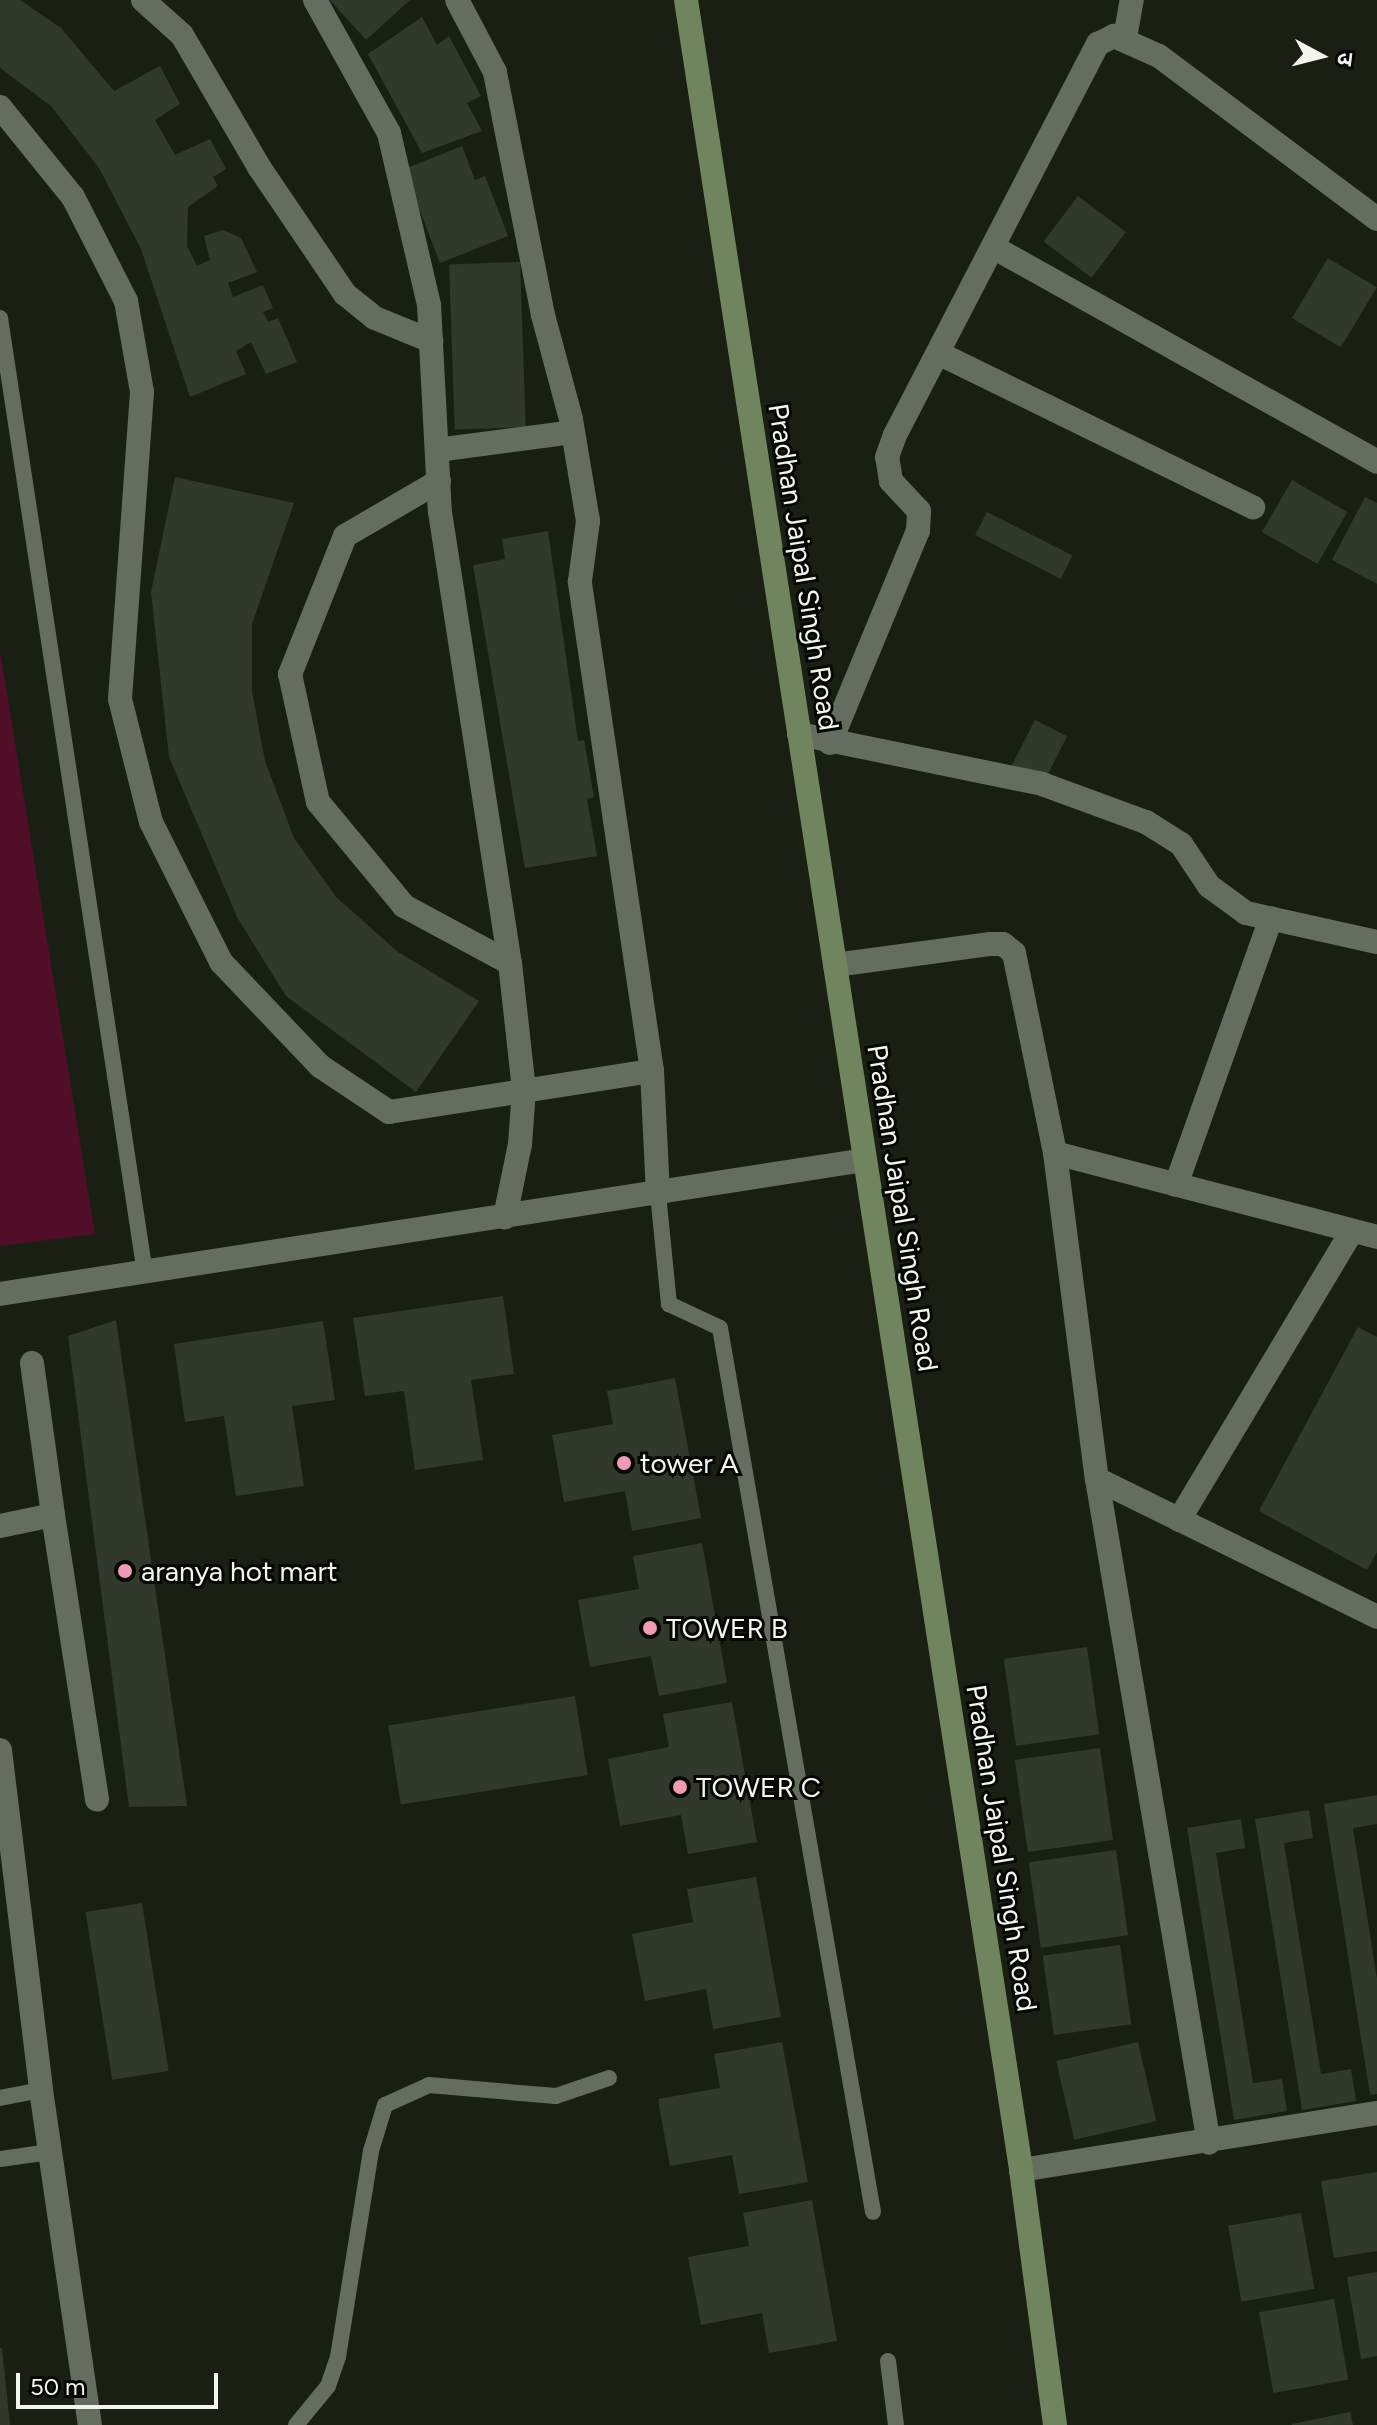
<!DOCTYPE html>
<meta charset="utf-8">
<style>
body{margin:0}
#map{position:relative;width:1377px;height:2425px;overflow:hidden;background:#192013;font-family:Figtree,"Noto Sans Devanagari",sans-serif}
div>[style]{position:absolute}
.green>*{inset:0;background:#500e29}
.building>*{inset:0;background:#31392b;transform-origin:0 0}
.lane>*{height:16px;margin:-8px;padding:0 8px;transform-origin:8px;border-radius:8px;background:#656d5e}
.street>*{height:24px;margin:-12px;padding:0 12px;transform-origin:12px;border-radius:12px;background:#656d5e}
.secondary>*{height:24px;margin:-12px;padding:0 12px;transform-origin:12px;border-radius:12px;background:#70845d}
.dots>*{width:22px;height:22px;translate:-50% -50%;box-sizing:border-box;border:4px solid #060804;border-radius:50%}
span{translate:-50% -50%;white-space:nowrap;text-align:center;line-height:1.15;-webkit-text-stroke:6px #060804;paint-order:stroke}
.street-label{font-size:28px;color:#f2f6ee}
.poi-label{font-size:28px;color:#f2f6ee}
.left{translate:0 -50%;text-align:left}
.north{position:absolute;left:1281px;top:16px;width:80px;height:80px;-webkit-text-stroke:6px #060804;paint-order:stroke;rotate:97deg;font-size:22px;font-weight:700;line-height:32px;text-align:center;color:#f2f6ee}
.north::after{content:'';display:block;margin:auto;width:28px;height:36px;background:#f2f6ee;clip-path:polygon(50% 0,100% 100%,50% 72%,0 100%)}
.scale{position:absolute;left:16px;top:2373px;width:202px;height:36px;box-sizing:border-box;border:4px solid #f2f6ee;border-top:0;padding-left:10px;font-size:24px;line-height:28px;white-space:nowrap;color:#f2f6ee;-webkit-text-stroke:6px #060804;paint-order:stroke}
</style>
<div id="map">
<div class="green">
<i style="clip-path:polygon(0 651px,95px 1234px,0 1246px)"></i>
</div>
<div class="building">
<i style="clip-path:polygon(0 0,20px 0,61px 28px,114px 91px,160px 66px,180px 104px,155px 120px,175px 155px,210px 139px,226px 169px,213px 177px,218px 186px,188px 207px,187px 246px,197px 266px,210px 260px,204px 236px,223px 230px,241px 238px,257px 272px,228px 283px,233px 297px,263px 285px,273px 308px,263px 312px,268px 322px,278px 318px,297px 362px,266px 374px,251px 342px,236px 351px,246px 374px,190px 397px,141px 249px,99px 168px,51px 106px,0 68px)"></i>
<i style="clip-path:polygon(330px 0,410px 0,366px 40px)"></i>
<i style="clip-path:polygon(422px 17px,437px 45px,449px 36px,481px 96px,467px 103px,482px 131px,422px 153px,368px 54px)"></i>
<i style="clip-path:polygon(462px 146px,475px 180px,485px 176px,508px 236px,440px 263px,404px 169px)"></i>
<i style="left:1078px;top:196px;width:60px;height:57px;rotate:37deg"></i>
<i style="left:1328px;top:258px;width:57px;height:70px;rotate:31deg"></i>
<i style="left:520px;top:262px;width:165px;height:71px;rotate:88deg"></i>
<i style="clip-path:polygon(175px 477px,294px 503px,252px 624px,252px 691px,265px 761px,294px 838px,336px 897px,398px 952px,479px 1001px,416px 1092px,286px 996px,237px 917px,169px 757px,151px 592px)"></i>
<i style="left:1292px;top:480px;width:64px;height:60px;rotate:30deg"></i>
<i style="clip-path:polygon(1365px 497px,1377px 503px,1377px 584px,1332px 560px)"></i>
<i style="left:987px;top:512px;width:96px;height:26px;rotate:27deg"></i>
<i style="clip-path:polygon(548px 531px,578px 741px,584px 740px,594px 797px,587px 799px,597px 856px,525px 868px,473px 565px,505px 559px,502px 539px)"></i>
<i style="left:1035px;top:720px;width:36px;height:51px;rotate:27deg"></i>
<i style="clip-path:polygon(503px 1296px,514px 1374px,471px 1380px,483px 1460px,415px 1470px,404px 1391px,365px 1396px,353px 1318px)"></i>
<i style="clip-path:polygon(116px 1320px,187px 1806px,129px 1807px,68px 1336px)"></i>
<i style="clip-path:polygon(323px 1321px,335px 1400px,292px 1406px,304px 1486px,236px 1496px,224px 1416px,185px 1422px,174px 1344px)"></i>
<i style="clip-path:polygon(1358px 1327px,1377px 1337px,1377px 1552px,1367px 1570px,1259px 1511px)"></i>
<i style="clip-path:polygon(675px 1378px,701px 1518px,632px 1531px,625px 1491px,564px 1502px,552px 1435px,613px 1424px,607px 1391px)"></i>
<i style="clip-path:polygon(702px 1543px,727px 1683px,659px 1696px,651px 1656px,590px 1667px,578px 1600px,639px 1589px,633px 1556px)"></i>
<i style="left:1087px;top:1647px;width:88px;height:84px;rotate:82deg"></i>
<i style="left:575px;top:1696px;width:80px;height:189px;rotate:81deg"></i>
<i style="clip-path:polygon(732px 1702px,757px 1842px,688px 1854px,681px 1815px,620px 1826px,608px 1759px,669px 1747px,663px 1714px)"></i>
<i style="left:1100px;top:1748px;width:93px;height:86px;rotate:82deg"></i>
<i style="clip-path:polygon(1377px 1795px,1377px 1824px,1353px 1828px,1377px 1979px,1377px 2094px,1370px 2095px,1324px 1804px)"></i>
<i style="clip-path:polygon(1309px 1810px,1313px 1838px,1284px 1843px,1321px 2074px,1351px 2069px,1356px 2101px,1302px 2110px,1255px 1819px)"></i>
<i style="clip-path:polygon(1241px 1819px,1245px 1848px,1216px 1853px,1253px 2083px,1282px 2079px,1287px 2111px,1234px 2120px,1187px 1828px)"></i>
<i style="left:1116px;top:1850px;width:86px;height:88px;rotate:82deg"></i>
<i style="clip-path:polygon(756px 1877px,781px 2017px,713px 2029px,706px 1989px,645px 2001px,632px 1934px,693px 1922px,687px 1889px)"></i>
<i style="left:142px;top:1903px;width:170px;height:57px;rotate:81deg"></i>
<i style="left:1120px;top:1945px;width:80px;height:78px;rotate:82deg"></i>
<i style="clip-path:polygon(782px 2042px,808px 2182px,739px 2194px,732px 2155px,670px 2166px,658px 2099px,720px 2088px,714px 2054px)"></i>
<i style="left:1138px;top:2042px;width:81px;height:84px;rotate:77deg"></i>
<i style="clip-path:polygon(1377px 2172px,1377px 2251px,1334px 2258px,1321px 2181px)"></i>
<i style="clip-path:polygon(812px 2200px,837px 2341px,769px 2353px,762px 2313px,701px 2325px,688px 2257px,749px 2246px,743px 2213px)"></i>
<i style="left:1301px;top:2213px;width:77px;height:74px;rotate:80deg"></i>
<i style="clip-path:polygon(1377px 2272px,1377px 2356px,1361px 2359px,1347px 2277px)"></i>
<i style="left:1334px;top:2299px;width:82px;height:76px;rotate:80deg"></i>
<i style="clip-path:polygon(0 2348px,2px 2348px,10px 2425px,0 2425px)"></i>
<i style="clip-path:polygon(1350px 2412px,1353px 2425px,1292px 2425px,1292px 2424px)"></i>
</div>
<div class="lane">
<i style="left:0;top:318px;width:966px;rotate:81.37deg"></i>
<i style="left:658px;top:1194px;width:111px;rotate:84.3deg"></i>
<i style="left:669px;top:1304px;width:56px;rotate:25.2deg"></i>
<i style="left:720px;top:1328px;width:897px;rotate:80.18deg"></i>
<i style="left:0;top:2098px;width:42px;rotate:-11deg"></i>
<i style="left:0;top:2159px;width:50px;rotate:-8deg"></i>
<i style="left:888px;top:2361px;width:64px;rotate:82.9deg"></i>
<i style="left:296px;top:2425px;width:50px;rotate:-50.6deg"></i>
<i style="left:328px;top:2386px;width:31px;rotate:-71deg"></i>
<i style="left:338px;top:2357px;width:209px;rotate:-80.9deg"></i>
<i style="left:371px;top:2151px;width:48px;rotate:-73.1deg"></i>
<i style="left:385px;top:2105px;width:48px;rotate:-24.4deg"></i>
<i style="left:429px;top:2085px;width:127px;rotate:5deg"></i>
<i style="left:556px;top:2096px;width:56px;rotate:-18.8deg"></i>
</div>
<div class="street">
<i style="left:143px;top:0;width:52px;rotate:41.9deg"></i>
<i style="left:182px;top:35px;width:153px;rotate:59.7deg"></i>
<i style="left:259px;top:167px;width:153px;rotate:55.9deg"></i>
<i style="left:345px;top:294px;width:38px;rotate:39deg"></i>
<i style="left:375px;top:318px;width:61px;rotate:22.3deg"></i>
<i style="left:315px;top:0;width:152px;rotate:60.9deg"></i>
<i style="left:389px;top:133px;width:177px;rotate:76.9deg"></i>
<i style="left:429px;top:305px;width:207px;rotate:87deg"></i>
<i style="left:440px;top:512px;width:456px;rotate:81.2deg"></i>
<i style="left:510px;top:963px;width:128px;rotate:83.7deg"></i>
<i style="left:524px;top:1090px;width:54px;rotate:94.2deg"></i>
<i style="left:520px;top:1144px;width:75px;rotate:101.6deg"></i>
<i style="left:1125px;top:38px;width:39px;rotate:-80deg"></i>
<i style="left:0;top:107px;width:116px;rotate:51deg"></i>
<i style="left:73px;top:197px;width:117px;rotate:63deg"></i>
<i style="left:126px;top:301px;width:92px;rotate:80deg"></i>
<i style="left:142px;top:392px;width:308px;rotate:94.1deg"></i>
<i style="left:120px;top:699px;width:127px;rotate:75.9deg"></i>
<i style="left:151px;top:822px;width:157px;rotate:63.4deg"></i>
<i style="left:221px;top:962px;width:144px;rotate:46.4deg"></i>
<i style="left:320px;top:1066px;width:83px;rotate:33.7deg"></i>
<i style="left:389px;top:1112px;width:266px;rotate:-8.9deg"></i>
<i style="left:652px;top:1071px;width:495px;rotate:-98.4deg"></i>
<i style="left:580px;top:581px;width:61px;rotate:-82.4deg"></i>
<i style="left:588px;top:521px;width:103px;rotate:-99.5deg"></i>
<i style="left:571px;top:419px;width:108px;rotate:-105.1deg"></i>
<i style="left:543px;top:315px;width:248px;rotate:-101.2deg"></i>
<i style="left:495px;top:72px;width:81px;rotate:-117.8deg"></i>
<i style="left:993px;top:247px;width:440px;rotate:29.2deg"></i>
<i style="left:938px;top:353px;width:351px;rotate:26.1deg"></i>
<i style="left:437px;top:450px;width:137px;rotate:-7.5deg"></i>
<i style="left:439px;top:481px;width:109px;rotate:149.7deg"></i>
<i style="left:345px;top:536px;width:149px;rotate:111.7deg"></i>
<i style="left:290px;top:674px;width:131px;rotate:77.7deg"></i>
<i style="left:318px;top:802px;width:135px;rotate:50.4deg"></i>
<i style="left:404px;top:906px;width:120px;rotate:28.3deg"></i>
<i style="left:799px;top:734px;width:248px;rotate:11.6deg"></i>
<i style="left:1042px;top:784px;width:111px;rotate:20.1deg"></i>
<i style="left:1146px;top:822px;width:41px;rotate:32.2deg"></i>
<i style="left:1181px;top:844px;width:50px;rotate:56.3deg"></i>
<i style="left:1209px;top:886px;width:46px;rotate:36.1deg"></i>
<i style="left:1246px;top:913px;width:134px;rotate:12.5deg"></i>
<i style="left:830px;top:743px;width:230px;rotate:-67.5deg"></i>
<i style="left:918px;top:531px;width:20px;rotate:-87deg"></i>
<i style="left:919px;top:511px;width:41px;rotate:-133deg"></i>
<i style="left:891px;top:481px;width:24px;rotate:-99deg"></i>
<i style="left:887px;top:457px;width:23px;rotate:-70deg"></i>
<i style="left:895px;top:435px;width:441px;rotate:-62.6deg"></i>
<i style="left:1098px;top:44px;width:18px;rotate:-27deg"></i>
<i style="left:1114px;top:36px;width:49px;rotate:24deg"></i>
<i style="left:1159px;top:56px;width:272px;rotate:36.8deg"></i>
<i style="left:835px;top:965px;width:157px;rotate:-7.7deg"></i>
<i style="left:991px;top:944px;width:12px"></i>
<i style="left:1003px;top:944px;width:14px;rotate:39deg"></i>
<i style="left:1014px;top:953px;width:204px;rotate:78.4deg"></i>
<i style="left:1055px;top:1153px;width:329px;rotate:82.7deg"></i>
<i style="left:1097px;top:1479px;width:673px;rotate:80.43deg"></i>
<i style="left:652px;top:1071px;width:123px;rotate:87.2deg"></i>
<i style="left:1055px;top:1153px;width:333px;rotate:14.6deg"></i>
<i style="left:1176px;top:1185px;width:283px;rotate:-70.4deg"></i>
<i style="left:0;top:1294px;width:875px;rotate:-8.81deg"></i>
<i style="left:32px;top:1363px;width:153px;rotate:82.1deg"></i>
<i style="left:1097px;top:1479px;width:312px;rotate:26.2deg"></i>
<i style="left:1179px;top:1520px;width:337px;rotate:-59.1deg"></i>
<i style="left:0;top:1526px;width:54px;rotate:-11.7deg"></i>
<i style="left:53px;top:1515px;width:288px;rotate:81.2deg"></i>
<i style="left:0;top:1750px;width:342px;rotate:83.1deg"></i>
<i style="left:41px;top:2090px;width:339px;rotate:81.7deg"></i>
<i style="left:1021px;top:2170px;width:361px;rotate:-9.1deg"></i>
</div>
<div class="secondary">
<i style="left:686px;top:0;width:2196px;rotate:81.22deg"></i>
<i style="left:1021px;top:2170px;width:257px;rotate:82.4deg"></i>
</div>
<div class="dots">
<i style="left:624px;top:1463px;background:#f19ab4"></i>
<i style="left:125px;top:1571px;background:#f19ab4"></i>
<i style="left:650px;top:1628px;background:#f19ab4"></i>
<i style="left:680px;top:1787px;background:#f19ab4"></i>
</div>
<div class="street-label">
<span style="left:804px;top:567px;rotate:81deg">Pradhan Jaipal Singh Road</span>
<span style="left:903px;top:1208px;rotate:81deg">Pradhan Jaipal Singh Road</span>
<span style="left:1002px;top:1848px;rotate:81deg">Pradhan Jaipal Singh Road</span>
</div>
<div class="poi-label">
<span class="left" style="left:640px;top:1463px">tower A</span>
<span class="left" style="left:141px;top:1571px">aranya hot mart</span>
<span class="left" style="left:666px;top:1628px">TOWER B</span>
<span class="left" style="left:696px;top:1787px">TOWER C</span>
</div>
<div class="north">उ</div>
<div class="scale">50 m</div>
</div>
